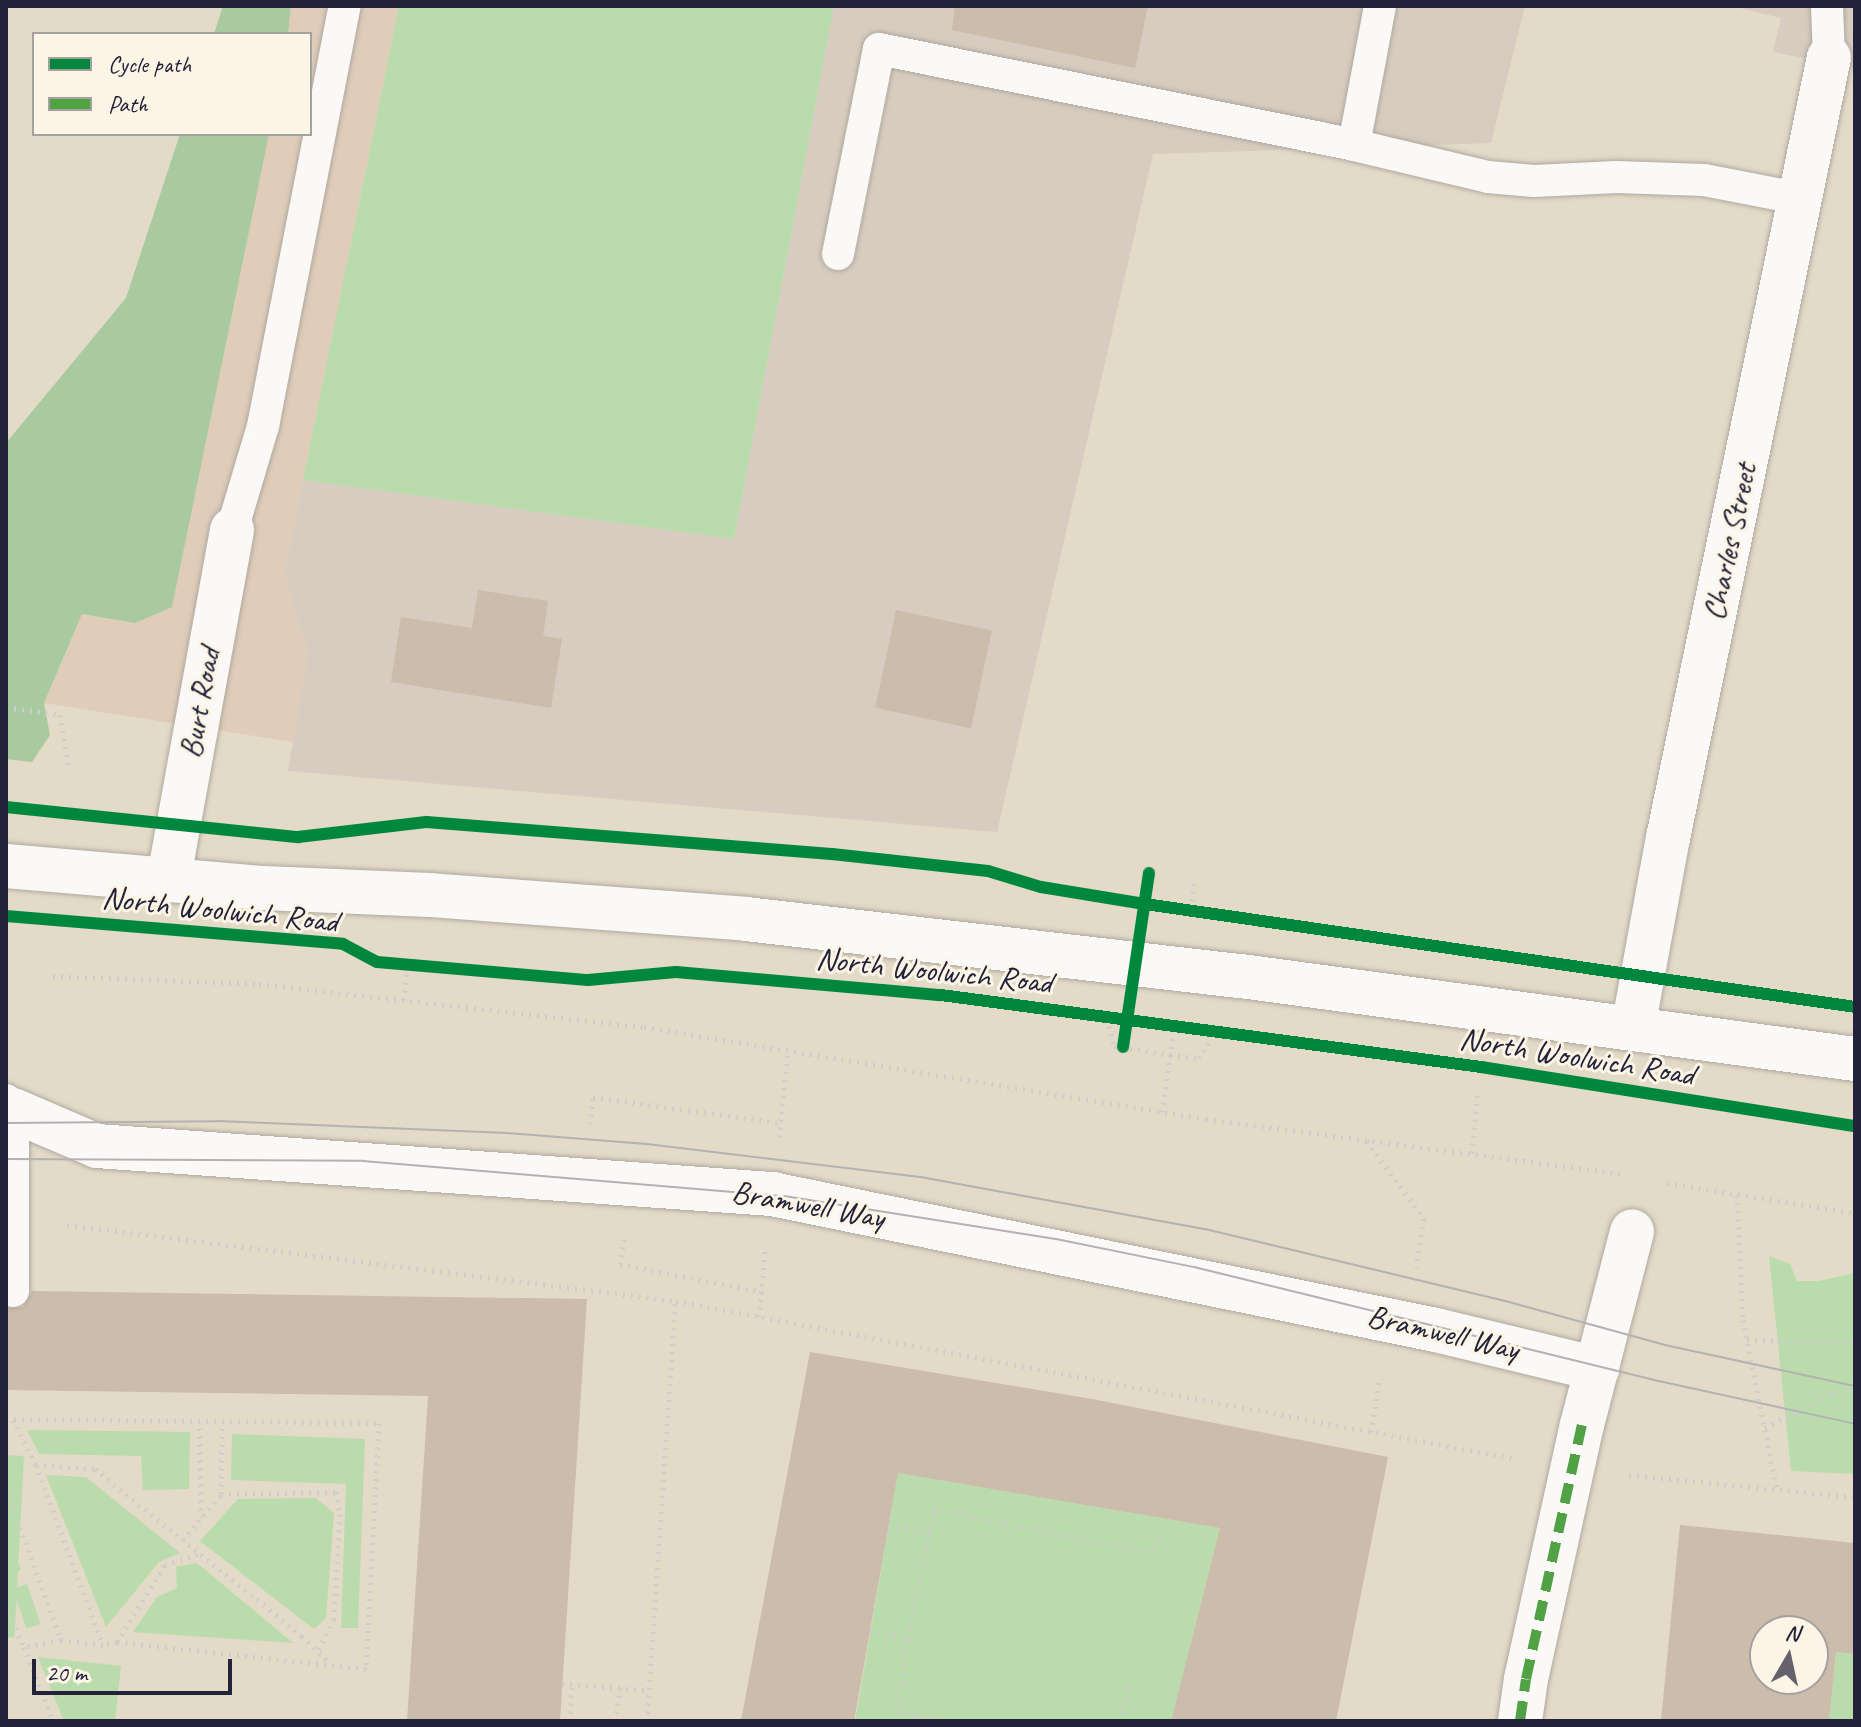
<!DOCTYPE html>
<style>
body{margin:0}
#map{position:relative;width:1861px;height:1727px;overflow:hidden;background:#e3dac7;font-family:Caveat,sans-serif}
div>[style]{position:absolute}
.built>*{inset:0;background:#dfccb9}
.industrial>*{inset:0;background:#d7ccbf}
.green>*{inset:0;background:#badcad;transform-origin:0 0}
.forest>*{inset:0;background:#a9caa0}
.building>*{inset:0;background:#cbbcac;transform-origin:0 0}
.path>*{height:5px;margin-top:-2.5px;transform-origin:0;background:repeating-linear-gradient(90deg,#d0cecb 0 2px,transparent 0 8px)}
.roads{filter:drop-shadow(0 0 2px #afa99f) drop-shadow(0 0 2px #afa99f)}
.service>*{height:32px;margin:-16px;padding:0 16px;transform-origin:16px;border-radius:16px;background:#fbf9f7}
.pedestrian>*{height:44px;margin:-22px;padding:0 22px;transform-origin:22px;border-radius:22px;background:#fbf9f7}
.minor>*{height:44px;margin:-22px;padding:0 22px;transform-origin:22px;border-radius:22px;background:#fbf9f7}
.primary>*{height:44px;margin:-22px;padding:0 22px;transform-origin:22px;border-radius:22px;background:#fbf9f7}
.tram>*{height:2px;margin:-1px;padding:0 1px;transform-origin:1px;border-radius:1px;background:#b3b1b2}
.quiet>*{height:10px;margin-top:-5px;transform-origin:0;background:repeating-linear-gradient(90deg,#50a245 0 20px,transparent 0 30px)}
.cycleway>*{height:12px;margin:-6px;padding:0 6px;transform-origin:6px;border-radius:6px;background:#00873e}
span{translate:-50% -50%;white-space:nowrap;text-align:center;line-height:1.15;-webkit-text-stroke:6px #fcf5e5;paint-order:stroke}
.street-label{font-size:32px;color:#22223b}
.frame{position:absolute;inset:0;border:8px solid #22223b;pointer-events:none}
.legend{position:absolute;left:32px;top:32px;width:280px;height:104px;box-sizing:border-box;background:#fcf5e5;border:2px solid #a5a1a1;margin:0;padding:10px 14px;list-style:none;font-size:24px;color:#22223b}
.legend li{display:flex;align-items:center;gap:16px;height:40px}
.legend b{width:40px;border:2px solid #a5a1a1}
.north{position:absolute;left:1749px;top:1615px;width:80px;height:80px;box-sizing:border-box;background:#fcf5e5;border:2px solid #a5a1a1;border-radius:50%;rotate:9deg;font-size:22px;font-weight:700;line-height:32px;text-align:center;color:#22223b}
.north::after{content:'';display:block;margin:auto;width:28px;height:36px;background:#66626c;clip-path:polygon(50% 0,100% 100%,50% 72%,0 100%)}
.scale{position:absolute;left:32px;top:1659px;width:200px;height:36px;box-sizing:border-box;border:4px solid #22223b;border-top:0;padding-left:10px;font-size:24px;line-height:28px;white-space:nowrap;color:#22223b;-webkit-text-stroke:6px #fcf5e5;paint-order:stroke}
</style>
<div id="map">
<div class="built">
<i style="clip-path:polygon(291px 6px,399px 6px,284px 574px,308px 652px,293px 742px,44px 703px,82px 614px,135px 623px,172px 606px,269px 134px,310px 134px,310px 34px,288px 34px)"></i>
</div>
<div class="industrial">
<i style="clip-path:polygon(834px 6px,1525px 6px,1491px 143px,1153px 154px,997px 832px,288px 771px,308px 652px,284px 574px,303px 480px,734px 539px)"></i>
<i style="clip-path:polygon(1732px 6px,1855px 6px,1855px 68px,1773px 52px,1781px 18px)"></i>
</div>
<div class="green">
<i style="clip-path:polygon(399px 6px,834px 6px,734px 539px,303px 480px)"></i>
<i style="clip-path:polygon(1769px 1256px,1790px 1264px,1797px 1281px,1819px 1281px,1855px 1273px,1855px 1474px,1791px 1471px)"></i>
<i style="clip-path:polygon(27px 1430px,190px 1432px,189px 1489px,143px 1490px,141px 1456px,39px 1454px)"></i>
<i style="clip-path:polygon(232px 1434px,365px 1439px,358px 1628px,341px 1628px,346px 1484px,231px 1480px)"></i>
<i style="left:6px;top:1455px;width:18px;height:182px;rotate:3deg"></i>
<i style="clip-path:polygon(898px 1473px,1220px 1528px,1171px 1721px,855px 1721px)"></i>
<i style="clip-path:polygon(46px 1475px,86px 1477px,180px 1553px,159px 1562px,106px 1627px)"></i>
<i style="clip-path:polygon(315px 1498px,334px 1513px,326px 1618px,314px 1629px,200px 1541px,238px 1499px)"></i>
<i style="clip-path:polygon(10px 1542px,21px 1570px,7px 1576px,6px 1543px)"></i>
<i style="clip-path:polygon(197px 1563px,293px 1643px,133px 1632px,157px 1597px,177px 1588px,176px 1567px)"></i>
<i style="left:27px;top:1584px;width:42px;height:15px;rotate:71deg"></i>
<i style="clip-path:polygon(1836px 1652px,1855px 1654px,1855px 1721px,1829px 1721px)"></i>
<i style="clip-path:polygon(38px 1657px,121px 1666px,115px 1721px,64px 1721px)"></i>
</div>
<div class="forest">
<i style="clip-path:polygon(223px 6px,291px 6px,288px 34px,214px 34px)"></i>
<i style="clip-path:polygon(180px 134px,269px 134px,172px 607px,135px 623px,82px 614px,44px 703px,50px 735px,32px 762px,6px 759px,6px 443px,126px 298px)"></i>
</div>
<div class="building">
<i style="clip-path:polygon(955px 6px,1148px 6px,1135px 68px,952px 30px)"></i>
<i style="clip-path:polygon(478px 590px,548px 601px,543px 636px,562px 639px,551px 708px,391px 682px,401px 617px,472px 628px)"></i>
<i style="left:896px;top:610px;width:98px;height:100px;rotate:12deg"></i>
<i style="clip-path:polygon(32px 1291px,587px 1299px,560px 1721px,407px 1721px,428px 1396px,6px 1390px,6px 1308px,23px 1307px)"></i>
<i style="clip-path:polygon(810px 1352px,1092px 1399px,1388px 1457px,1336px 1721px,1171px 1721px,1220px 1528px,898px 1473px,854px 1721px,741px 1721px)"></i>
<i style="clip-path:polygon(evenodd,1680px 1525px,1855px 1543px,1855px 1654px,1836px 1652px,1829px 1721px,1661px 1721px,1680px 1525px,1765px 1631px,1813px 1631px,1813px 1679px,1765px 1679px,1765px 1631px)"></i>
</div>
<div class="path">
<i style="left:6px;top:707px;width:55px;rotate:8.4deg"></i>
<i style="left:60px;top:715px;width:56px;rotate:80.7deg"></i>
<i style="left:1192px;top:901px;width:22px;rotate:-82deg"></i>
<i style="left:53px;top:976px;width:206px;rotate:2.2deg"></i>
<i style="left:259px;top:984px;width:387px;rotate:6.4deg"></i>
<i style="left:644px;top:1027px;width:569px;rotate:9.3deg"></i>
<i style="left:1206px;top:1119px;width:419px;rotate:7.5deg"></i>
<i style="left:404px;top:1000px;width:30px;rotate:-84deg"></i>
<i style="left:1109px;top:1026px;width:21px;rotate:76deg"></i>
<i style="left:1114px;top:1046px;width:57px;rotate:9.1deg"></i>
<i style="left:1170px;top:1055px;width:29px;rotate:6deg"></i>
<i style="left:1199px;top:1058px;width:19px;rotate:-58deg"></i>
<i style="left:1162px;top:1112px;width:76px;rotate:-81.7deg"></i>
<i style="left:590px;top:1124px;width:27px;rotate:-84deg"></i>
<i style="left:593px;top:1097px;width:189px;rotate:7.9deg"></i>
<i style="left:779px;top:1137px;width:86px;rotate:-84deg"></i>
<i style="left:1367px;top:1141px;width:97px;rotate:53.8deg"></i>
<i style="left:1424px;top:1219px;width:49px;rotate:99.5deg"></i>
<i style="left:1472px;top:1153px;width:64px;rotate:-84.6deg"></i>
<i style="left:1667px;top:1183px;width:190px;rotate:9.1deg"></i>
<i style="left:1737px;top:1195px;width:125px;rotate:87.3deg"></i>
<i style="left:1743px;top:1320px;width:173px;rotate:78.7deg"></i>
<i style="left:67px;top:1225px;width:614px;rotate:7.11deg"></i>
<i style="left:676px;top:1301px;width:855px;rotate:10.65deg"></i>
<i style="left:624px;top:1239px;width:25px;rotate:99deg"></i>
<i style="left:620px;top:1264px;width:146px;rotate:11.1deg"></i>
<i style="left:759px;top:1317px;width:67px;rotate:-84.9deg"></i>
<i style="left:1747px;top:1340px;width:108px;rotate:0.5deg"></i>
<i style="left:6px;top:1419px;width:373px;rotate:0.6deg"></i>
<i style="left:379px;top:1423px;width:246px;rotate:93deg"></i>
<i style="left:366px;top:1669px;width:250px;rotate:-173.8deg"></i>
<i style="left:117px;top:1642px;width:14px;rotate:168deg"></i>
<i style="left:103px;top:1645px;width:42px;rotate:-173.2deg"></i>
<i style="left:61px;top:1640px;width:38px;rotate:169deg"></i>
<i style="left:24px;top:1647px;width:79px;rotate:68.6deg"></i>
<i style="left:13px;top:1420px;width:51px;rotate:62.9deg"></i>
<i style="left:36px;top:1465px;width:59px;rotate:3.9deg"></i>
<i style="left:95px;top:1469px;width:266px;rotate:38.9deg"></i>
<i style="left:302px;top:1636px;width:40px;rotate:45deg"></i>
<i style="left:200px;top:1428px;width:89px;rotate:89.4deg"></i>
<i style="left:1765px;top:1428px;width:75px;rotate:-27.9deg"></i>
<i style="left:1831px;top:1393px;width:24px;rotate:-9deg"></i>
<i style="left:1371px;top:1432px;width:55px;rotate:-80.5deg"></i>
<i style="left:36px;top:1465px;width:192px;rotate:69.6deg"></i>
<i style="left:1629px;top:1475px;width:227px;rotate:5.6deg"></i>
<i style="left:6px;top:1490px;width:160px;rotate:69.9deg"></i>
<i style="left:221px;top:1494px;width:115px;rotate:-1deg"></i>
<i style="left:336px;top:1492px;width:22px;rotate:80deg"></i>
<i style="left:340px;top:1514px;width:105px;rotate:93.3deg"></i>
<i style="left:334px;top:1619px;width:37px;rotate:117deg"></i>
<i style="left:888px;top:1528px;width:42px;rotate:8.1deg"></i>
<i style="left:183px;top:1540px;width:60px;rotate:-50.4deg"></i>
<i style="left:221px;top:1494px;width:72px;rotate:-89.2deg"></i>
<i style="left:6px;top:1606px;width:45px;rotate:66.3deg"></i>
<i style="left:870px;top:1631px;width:39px;rotate:10deg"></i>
<i style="left:117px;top:1642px;width:91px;rotate:-58.1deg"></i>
<i style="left:165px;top:1565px;width:36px;rotate:-19deg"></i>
<i style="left:562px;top:1683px;width:88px;rotate:5.2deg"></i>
<i style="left:897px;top:1712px;width:48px;rotate:10.8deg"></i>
<i style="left:570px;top:1721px;width:37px;rotate:-87deg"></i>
<i style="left:615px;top:1721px;width:34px;rotate:-80deg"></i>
<i style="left:647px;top:1721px;width:421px;rotate:-86.1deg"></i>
<i style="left:896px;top:1721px;width:84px;rotate:-81.8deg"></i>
<i style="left:908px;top:1638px;width:132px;rotate:-78.2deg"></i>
<i style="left:935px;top:1509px;width:223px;rotate:11.4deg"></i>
<i style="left:1154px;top:1553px;width:25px;rotate:-76deg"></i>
<i style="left:1121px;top:1721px;width:36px;rotate:-77deg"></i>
</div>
<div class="roads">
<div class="service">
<i style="left:1827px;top:6px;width:51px;rotate:87.8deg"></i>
<i style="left:1354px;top:145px;width:141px;rotate:-79.4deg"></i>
<i style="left:838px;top:254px;width:209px;rotate:-78.7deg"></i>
<i style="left:879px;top:49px;width:485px;rotate:11.4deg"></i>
<i style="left:1354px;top:145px;width:138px;rotate:13.4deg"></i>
<i style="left:1488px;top:177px;width:46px;rotate:5deg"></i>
<i style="left:1534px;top:181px;width:83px;rotate:-2.8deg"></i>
<i style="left:1617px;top:177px;width:87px;rotate:2deg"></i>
<i style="left:1704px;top:180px;width:100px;rotate:11deg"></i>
<i style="left:232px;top:530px;width:109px;rotate:-73.4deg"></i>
<i style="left:263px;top:426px;width:428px;rotate:-79deg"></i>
<i style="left:6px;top:1100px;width:12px;rotate:55deg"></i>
<i style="left:13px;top:1110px;width:181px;rotate:90deg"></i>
</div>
<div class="pedestrian">
<i style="left:1520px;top:1721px;width:42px;rotate:-81.9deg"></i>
<i style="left:1526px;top:1679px;width:260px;rotate:-77.6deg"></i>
</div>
<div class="minor">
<i style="left:169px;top:877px;width:353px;rotate:-79.7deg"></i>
<i style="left:1633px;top:1028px;width:193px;rotate:-79.6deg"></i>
<i style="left:1668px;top:838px;width:797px;rotate:-78.35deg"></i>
<i style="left:13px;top:1110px;width:91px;rotate:23.2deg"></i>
<i style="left:97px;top:1146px;width:677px;rotate:4.07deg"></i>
<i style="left:772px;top:1194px;width:678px;rotate:11.58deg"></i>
<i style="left:1436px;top:1330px;width:166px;rotate:13.6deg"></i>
<i style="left:1582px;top:1425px;width:200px;rotate:-75.5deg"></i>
</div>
<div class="primary">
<i style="left:6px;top:866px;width:259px;rotate:4.9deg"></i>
<i style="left:264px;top:888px;width:166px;rotate:2.4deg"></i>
<i style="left:430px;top:895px;width:317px;rotate:4.3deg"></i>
<i style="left:746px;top:919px;width:498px;rotate:6.6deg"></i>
<i style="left:1241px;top:976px;width:620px;rotate:7.7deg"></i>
</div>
</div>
<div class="tram">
<i style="left:6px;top:1123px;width:212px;rotate:-0.5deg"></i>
<i style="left:218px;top:1121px;width:289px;rotate:2.4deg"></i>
<i style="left:507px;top:1133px;width:140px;rotate:4.5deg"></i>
<i style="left:647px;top:1144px;width:281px;rotate:6.9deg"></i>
<i style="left:926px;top:1178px;width:284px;rotate:10.4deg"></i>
<i style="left:1205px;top:1229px;width:313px;rotate:13.5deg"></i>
<i style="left:1509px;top:1302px;width:162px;rotate:15.4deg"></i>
<i style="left:1665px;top:1345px;width:194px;rotate:12.2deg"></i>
<i style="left:6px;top:1159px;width:357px;rotate:0.3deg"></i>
<i style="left:363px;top:1161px;width:422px;rotate:4.8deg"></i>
<i style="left:784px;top:1196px;width:275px;rotate:9deg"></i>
<i style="left:1056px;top:1239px;width:141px;rotate:11.5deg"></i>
<i style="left:1194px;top:1267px;width:474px;rotate:13.8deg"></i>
<i style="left:1654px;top:1380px;width:206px;rotate:12.3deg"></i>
</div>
<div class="quiet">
<i style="left:1520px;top:1721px;width:42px;rotate:-81.9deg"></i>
<i style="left:1526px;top:1679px;width:260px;rotate:-77.6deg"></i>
</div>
<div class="cycleway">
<i style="left:6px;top:807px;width:294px;rotate:5.9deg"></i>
<i style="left:298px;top:837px;width:129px;rotate:-6.7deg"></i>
<i style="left:426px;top:822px;width:407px;rotate:4.5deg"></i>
<i style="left:832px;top:854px;width:157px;rotate:6.2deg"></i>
<i style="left:988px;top:871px;width:55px;rotate:16.8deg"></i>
<i style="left:1041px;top:887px;width:105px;rotate:9.3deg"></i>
<i style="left:1145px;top:904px;width:717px;rotate:8.25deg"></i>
<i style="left:6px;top:916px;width:338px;rotate:4.7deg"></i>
<i style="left:343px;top:944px;width:38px;rotate:28deg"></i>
<i style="left:377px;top:962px;width:212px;rotate:4.9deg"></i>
<i style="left:588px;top:980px;width:88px;rotate:-5.2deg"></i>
<i style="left:676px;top:972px;width:266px;rotate:5deg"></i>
<i style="left:941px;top:995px;width:545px;rotate:7.59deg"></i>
<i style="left:1481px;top:1067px;width:379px;rotate:9deg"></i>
<i style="left:1123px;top:1047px;width:176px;rotate:-81.5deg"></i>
</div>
<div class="street-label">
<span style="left:1730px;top:542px;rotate:-78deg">Charles Street</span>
<span style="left:200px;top:703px;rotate:-80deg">Burt Road</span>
<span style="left:220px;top:910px;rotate:6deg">North Woolwich Road</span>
<span style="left:934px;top:971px;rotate:6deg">North Woolwich Road</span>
<span style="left:1577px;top:1057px;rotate:9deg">North Woolwich Road</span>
<span style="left:808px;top:1205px;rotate:10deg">Bramwell Way</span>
<span style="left:1443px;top:1333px;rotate:13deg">Bramwell Way</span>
</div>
<div class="frame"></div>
<ul class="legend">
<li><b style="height:10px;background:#00873e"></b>Cycle path</li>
<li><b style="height:10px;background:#50a245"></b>Path</li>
</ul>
<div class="north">N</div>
<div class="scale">20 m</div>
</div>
